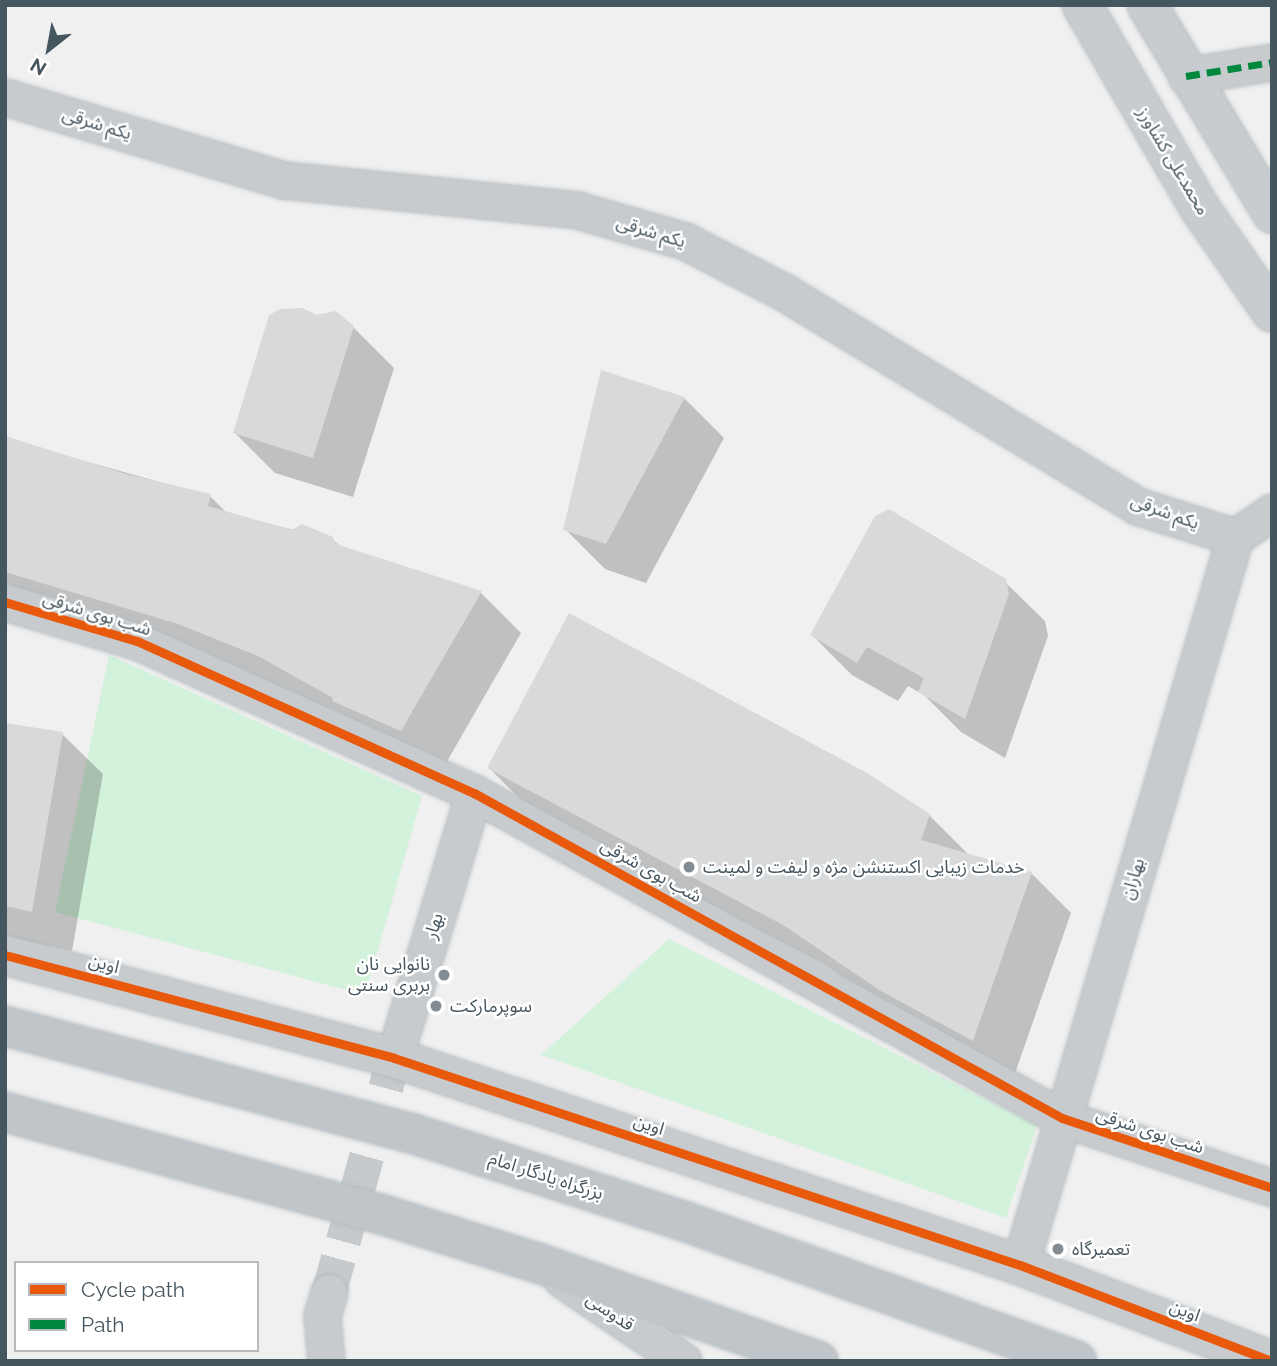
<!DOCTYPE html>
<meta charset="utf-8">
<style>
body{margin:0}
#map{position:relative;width:1277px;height:1366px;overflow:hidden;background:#f1f0f0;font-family:Raleway,"Noto Sans Arabic",sans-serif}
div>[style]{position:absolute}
.green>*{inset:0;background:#d3f2db}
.shadow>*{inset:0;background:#0003}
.building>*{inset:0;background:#d8d9da}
.minor-tunnel>*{height:35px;margin-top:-17.5px;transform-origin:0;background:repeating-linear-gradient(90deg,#c6cacc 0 35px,transparent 0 53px)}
.roads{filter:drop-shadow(0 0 2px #b4bcc1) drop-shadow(0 0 2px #b4bcc1)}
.minor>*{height:35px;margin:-17.5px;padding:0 17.5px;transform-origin:17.5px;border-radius:17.5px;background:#c7cbce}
.tertiary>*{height:38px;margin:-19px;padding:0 19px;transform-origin:19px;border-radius:19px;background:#c7cbce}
.secondary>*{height:38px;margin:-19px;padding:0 19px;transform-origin:19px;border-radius:19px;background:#c8ccd0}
.trunk>*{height:38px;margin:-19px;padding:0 19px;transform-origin:19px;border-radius:19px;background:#c0c5ca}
.quiet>*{height:7px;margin-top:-3.5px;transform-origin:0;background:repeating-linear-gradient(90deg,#00873e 0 14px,transparent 0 21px)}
.cycleway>*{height:9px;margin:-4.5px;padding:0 4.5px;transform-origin:4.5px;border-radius:4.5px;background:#e8590c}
.dots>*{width:19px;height:19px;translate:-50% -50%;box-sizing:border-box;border:4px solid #fff;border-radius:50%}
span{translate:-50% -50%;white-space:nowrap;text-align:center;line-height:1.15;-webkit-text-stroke:5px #fff;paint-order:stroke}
.street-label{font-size:18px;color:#46565f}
.poi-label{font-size:18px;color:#46565f}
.left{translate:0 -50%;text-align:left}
.right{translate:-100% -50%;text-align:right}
.frame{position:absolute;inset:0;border:7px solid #46565f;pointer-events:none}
.legend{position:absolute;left:14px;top:1261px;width:245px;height:91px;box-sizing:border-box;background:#fff;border:2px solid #b5bbbf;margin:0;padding:9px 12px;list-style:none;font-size:21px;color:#46565f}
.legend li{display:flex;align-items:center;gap:14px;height:35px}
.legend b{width:35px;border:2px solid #b5bbbf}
.north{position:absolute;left:14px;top:14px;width:70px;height:70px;-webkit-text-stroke:5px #fff;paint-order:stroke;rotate:211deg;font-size:19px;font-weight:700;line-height:28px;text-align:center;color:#46565f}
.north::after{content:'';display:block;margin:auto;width:24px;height:32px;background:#46565f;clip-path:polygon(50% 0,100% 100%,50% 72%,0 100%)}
</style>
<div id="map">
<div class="green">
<i style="clip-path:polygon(109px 655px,422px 796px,365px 995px,55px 912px)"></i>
<i style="clip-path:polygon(669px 939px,1037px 1125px,1006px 1218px,541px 1055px)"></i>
</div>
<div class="shadow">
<i style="clip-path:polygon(316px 317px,353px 327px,394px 368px,353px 497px,275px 473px,235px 433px)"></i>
<i style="clip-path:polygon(684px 398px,724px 438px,646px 583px,605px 569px,565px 529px)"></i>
<i style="clip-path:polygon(5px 439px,210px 496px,228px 514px,332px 539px,342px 548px,481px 593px,521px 633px,442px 770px,5px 600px)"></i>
<i style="clip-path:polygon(1004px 581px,1045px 621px,1048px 636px,1005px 758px,961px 732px,924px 695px,908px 686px,898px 701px,852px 675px,812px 635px)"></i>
<i style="clip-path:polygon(5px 724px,62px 734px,103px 774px,72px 951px,5px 937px)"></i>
<i style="clip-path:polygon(489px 768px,929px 815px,970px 856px,1031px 873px,1071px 913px,1013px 1079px,923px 1031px,825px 965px,529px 808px)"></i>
</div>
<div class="building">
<i style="clip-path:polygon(303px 308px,316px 315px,336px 311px,354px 326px,313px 458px,233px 433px,269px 315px,280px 309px)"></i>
<i style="clip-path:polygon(601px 370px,685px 397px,606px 544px,563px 530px)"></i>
<i style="clip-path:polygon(5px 436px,126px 474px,211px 494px,208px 506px,292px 530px,302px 524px,333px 537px,336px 544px,482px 591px,401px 731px,332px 701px,333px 698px,258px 656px,178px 624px,5px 572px)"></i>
<i style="clip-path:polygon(889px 509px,1006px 579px,1009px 594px,965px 719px,918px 692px,924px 678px,867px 647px,857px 663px,810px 635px,875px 516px)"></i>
<i style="clip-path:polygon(569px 613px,867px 773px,930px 814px,921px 840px,1032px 872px,973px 1041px,881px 991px,783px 925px,487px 768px)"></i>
<i style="clip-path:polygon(5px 723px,63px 732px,32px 912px,5px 906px)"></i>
</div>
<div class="minor-tunnel">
<i style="left:329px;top:1292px;width:243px;rotate:-74.5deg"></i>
</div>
<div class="roads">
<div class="minor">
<i style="left:1186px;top:76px;width:87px;rotate:-9.2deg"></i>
<i style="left:5px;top:97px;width:291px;rotate:16.6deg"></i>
<i style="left:284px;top:180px;width:295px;rotate:5.8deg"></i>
<i style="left:577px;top:210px;width:112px;rotate:16deg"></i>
<i style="left:685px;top:241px;width:111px;rotate:27.3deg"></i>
<i style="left:784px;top:292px;width:413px;rotate:31.2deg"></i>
<i style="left:1137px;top:506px;width:103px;rotate:17.6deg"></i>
<i style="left:5px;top:602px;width:138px;rotate:16.5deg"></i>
<i style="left:137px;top:641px;width:370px;rotate:24.3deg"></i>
<i style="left:474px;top:793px;width:672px;rotate:28.93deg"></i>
<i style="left:1062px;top:1118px;width:221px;rotate:18.4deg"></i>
<i style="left:394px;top:1058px;width:277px;rotate:-73.2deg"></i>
<i style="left:1020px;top:1265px;width:759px;rotate:-73.55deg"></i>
<i style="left:1235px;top:537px;width:45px;rotate:-34deg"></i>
<i style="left:562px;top:1279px;width:146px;rotate:34.1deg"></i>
<i style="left:326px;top:1361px;width:46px;rotate:-95deg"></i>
<i style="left:322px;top:1315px;width:24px;rotate:-73deg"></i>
</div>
<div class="tertiary">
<i style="left:5px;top:955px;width:402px;rotate:14.8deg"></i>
<i style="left:394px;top:1058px;width:659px;rotate:18.3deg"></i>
<i style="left:1020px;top:1265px;width:269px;rotate:20.9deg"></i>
</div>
<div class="secondary">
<i style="left:1082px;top:5px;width:233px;rotate:59.9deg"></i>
<i style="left:1199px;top:207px;width:128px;rotate:55.2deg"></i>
<i style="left:1147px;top:5px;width:243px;rotate:59deg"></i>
</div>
<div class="trunk">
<i style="left:5px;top:1026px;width:420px;rotate:14.8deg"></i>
<i style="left:411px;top:1133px;width:284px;rotate:17.9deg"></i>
<i style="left:681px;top:1220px;width:420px;rotate:19.6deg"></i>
<i style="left:5px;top:1112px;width:393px;rotate:15.2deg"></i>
<i style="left:384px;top:1215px;width:161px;rotate:17.3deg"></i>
<i style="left:538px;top:1263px;width:297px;rotate:19.3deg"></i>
</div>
</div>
<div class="quiet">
<i style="left:1186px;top:76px;width:87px;rotate:-9.2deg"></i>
</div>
<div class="cycleway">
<i style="left:5px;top:602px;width:138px;rotate:16.5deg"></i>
<i style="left:137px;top:641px;width:370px;rotate:24.3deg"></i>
<i style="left:474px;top:793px;width:672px;rotate:28.93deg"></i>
<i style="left:1062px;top:1118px;width:221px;rotate:18.4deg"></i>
<i style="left:5px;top:955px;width:402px;rotate:14.8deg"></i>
<i style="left:394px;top:1058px;width:659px;rotate:18.3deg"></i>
<i style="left:1020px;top:1265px;width:269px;rotate:20.9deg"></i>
</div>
<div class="dots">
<i style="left:689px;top:867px;background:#828c92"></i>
<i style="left:444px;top:975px;background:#828c92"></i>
<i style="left:436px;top:1006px;background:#828c92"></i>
<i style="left:1058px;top:1249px;background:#828c92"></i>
</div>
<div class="street-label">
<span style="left:97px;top:124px;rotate:17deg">یکم شرقی</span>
<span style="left:1173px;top:161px;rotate:59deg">محمدعلی کشاورز</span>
<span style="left:651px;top:232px;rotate:17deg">یکم شرقی</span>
<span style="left:1165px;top:512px;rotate:20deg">یکم شرقی</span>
<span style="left:97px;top:614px;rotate:17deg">شب بوی شرقی</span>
<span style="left:651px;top:871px;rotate:29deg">شب بوی شرقی</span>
<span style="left:1133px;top:879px;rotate:-73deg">بهاران</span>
<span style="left:434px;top:926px;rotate:-73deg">بهار</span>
<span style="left:104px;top:964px;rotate:15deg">اوین</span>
<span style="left:649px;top:1125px;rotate:18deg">اوین</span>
<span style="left:1150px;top:1131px;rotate:18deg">شب بوی شرقی</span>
<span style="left:546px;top:1176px;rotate:18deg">بزرگراه یادگار امام</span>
<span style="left:1185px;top:1311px;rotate:21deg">اوین</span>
<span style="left:610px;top:1312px;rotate:34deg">قدوسی</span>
</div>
<div class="poi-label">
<span class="left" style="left:703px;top:867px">خدمات زیبایی اکستنشن مژه و لیفت و لمینت</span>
<span class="right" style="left:430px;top:975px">نانوایی نان<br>بربری سنتی</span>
<span class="left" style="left:450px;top:1006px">سوپرمارکت</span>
<span class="left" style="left:1072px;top:1249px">تعمیرگاه</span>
</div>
<div class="frame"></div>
<ul class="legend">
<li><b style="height:9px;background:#e8590c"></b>Cycle path</li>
<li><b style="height:9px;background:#00873e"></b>Path</li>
</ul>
<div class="north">N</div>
</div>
